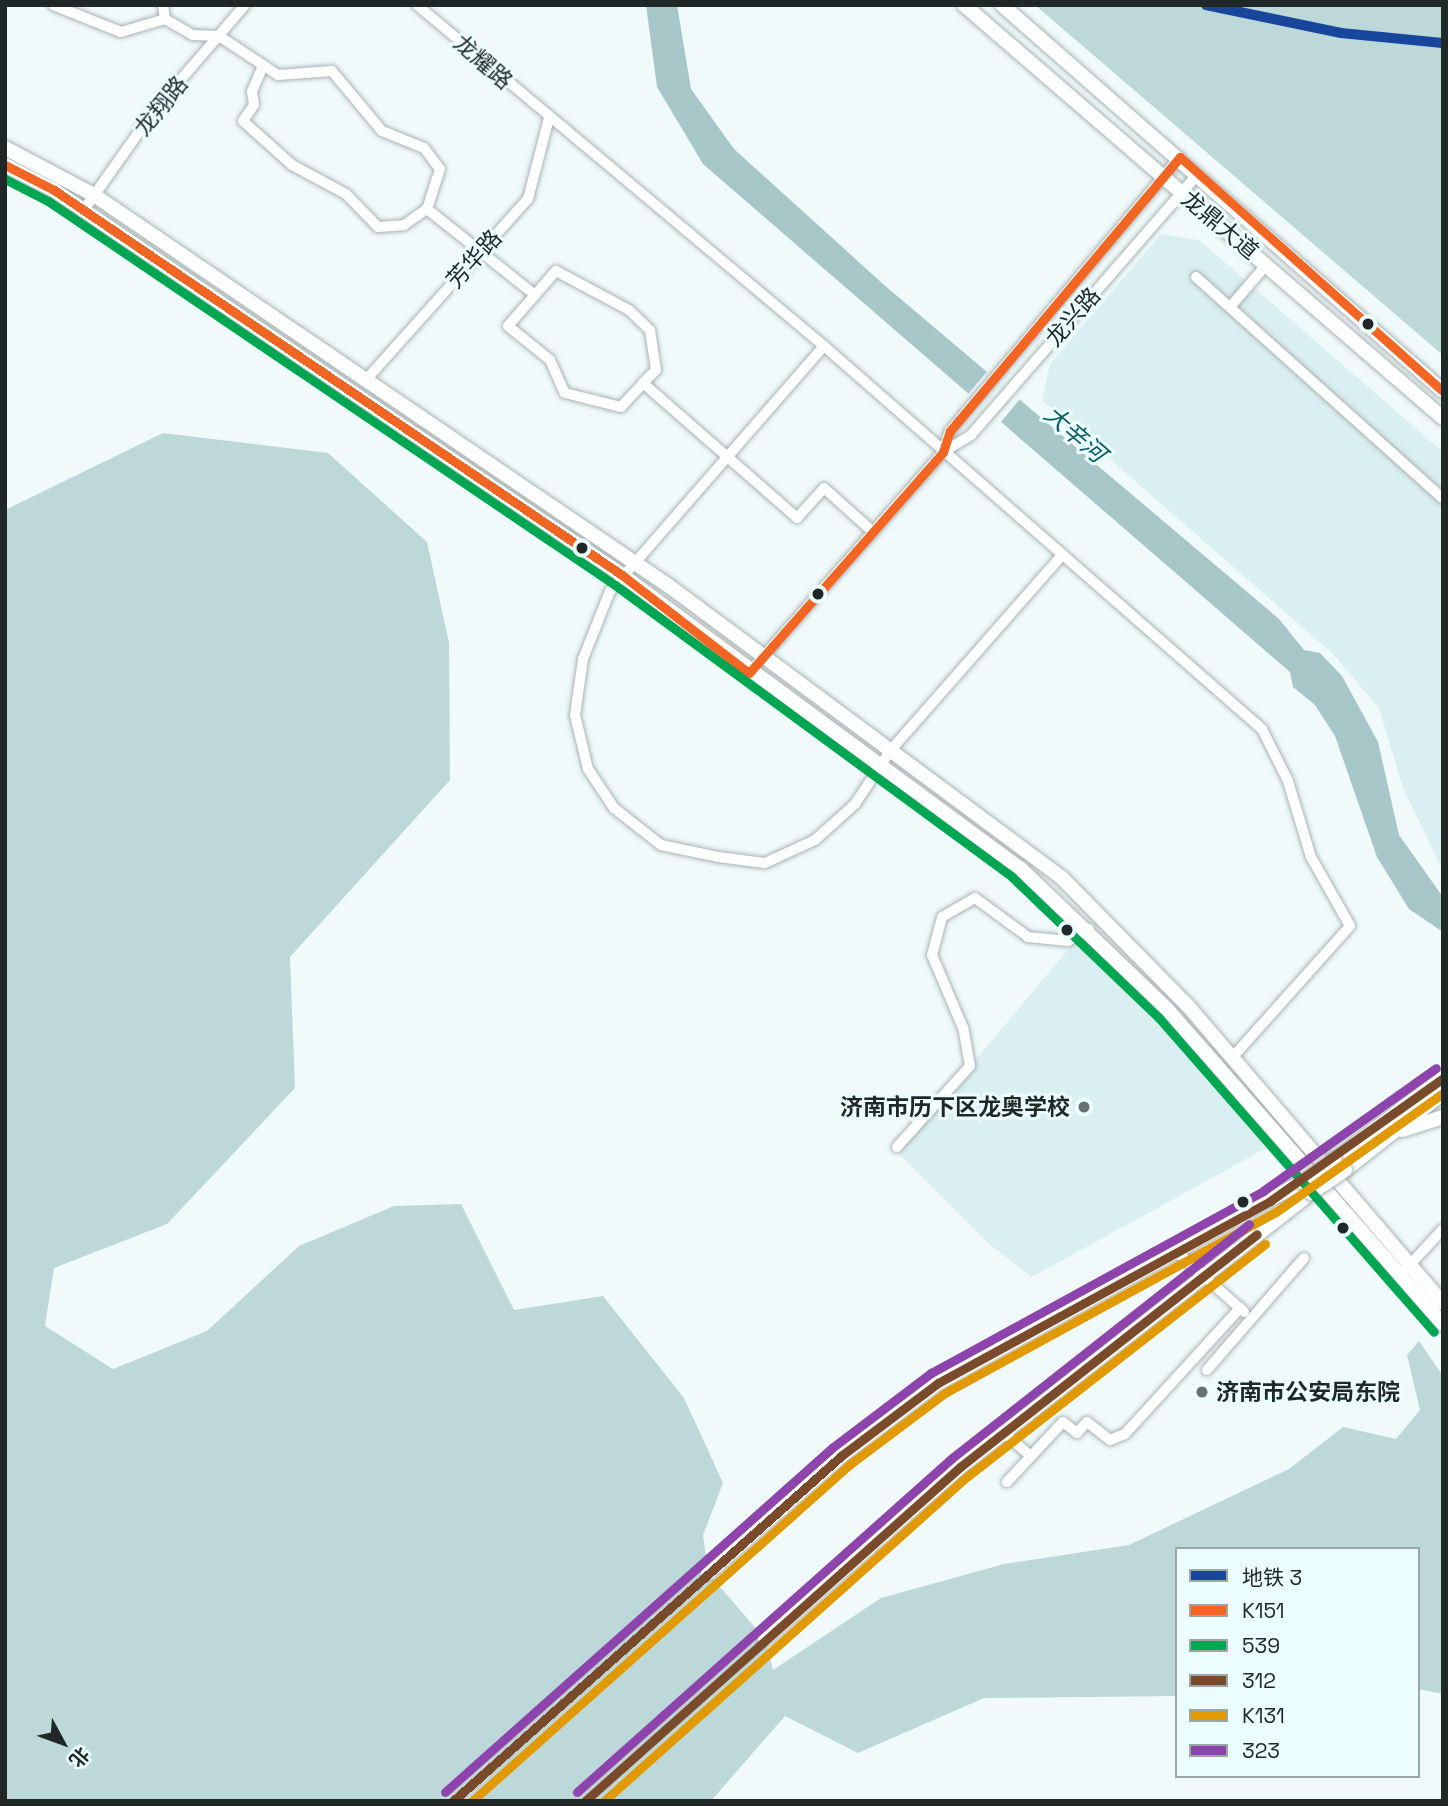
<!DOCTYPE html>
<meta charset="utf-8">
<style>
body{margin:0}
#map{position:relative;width:1448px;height:1806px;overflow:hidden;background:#f0fafb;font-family:"Space Grotesk","Noto Sans SC",sans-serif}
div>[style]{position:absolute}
.built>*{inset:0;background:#daeff1}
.forest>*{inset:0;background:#bdd8d9}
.water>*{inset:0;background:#a6c6c8}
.pier>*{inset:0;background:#f0fafb;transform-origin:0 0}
.major-tunnel>*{height:14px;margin-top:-7px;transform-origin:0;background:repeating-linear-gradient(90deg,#c6d0d1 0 14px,transparent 0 21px)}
.roads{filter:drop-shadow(0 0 2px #abb3b4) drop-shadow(0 0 2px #abb3b4)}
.minor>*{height:10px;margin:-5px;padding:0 5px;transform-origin:5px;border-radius:5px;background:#fdfefe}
.major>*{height:14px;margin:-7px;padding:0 7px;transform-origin:7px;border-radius:7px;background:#fdfefe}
.bridges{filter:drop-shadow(0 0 2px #abb3b4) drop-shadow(0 0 2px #abb3b4)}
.major-bridge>*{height:14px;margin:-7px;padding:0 7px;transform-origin:7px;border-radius:7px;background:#fdfefe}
.bus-1>*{height:9px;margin:-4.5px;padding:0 4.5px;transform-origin:4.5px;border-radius:4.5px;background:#f26522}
.bus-2>*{height:9px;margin:-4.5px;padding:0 4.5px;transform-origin:4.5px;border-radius:4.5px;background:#00a651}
.bus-3>*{height:9px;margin:-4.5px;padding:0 4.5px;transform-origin:4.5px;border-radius:4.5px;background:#7a4b2a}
.bus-4>*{height:9px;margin:-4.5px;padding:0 4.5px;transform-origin:4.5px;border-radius:4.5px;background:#e19904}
.bus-5>*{height:9px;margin:-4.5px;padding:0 4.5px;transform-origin:4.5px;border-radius:4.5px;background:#8e44ad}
.metro-1>*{height:10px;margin:-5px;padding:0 5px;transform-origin:5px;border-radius:5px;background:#18469d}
.dots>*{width:19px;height:19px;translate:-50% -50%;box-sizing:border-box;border:4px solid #ecfdff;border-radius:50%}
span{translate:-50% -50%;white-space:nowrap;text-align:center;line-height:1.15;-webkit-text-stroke:6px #ecfdff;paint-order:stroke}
.street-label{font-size:23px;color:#1f2727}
.poi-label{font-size:23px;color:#1f2727;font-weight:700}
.right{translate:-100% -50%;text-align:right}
.left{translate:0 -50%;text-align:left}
.water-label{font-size:24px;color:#075f65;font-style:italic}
.frame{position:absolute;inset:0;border:7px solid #1f2727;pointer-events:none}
.legend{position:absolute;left:1175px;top:1547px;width:245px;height:231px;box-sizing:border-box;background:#ecfdff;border:2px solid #9aa7a9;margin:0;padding:9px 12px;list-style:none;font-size:21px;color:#1f2727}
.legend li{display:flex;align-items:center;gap:14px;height:35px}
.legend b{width:35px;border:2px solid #9aa7a9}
.north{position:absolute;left:28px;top:1708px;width:70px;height:70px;-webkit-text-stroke:5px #ecfdff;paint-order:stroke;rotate:131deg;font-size:19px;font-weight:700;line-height:28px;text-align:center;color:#1f2727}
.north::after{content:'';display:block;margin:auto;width:24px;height:32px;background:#1f2727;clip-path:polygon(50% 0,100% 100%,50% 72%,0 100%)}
</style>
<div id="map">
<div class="built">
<i style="clip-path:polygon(1161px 234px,1199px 240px,1443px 452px,1443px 871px,1403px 788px,1379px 708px,1333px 654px,1042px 400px,1050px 364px)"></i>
<i style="clip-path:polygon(1080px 935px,1268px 1147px,1032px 1277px,988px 1243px,898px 1153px)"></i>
</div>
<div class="forest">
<i style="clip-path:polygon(1035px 5px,1443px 5px,1443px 355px,1438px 351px)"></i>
<i style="clip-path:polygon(163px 433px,328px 453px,427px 542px,449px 643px,450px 780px,290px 957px,295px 1088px,167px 1224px,54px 1268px,45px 1326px,113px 1369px,207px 1331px,299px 1246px,394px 1206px,461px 1204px,514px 1310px,603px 1296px,684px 1398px,723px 1483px,703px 1535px,708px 1573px,765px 1639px,773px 1670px,881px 1598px,1004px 1564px,1129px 1545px,1289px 1469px,1343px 1427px,1396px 1439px,1420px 1410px,1407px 1355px,1419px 1341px,1443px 1376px,1443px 1694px,1418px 1689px,1418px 1549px,1177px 1549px,1177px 1696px,984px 1698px,858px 1753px,785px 1716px,711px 1801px,5px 1801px,5px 510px)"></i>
</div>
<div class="water">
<i style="clip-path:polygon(646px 5px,677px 5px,691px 89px,734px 149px,883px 284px,1279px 619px,1304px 650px,1320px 653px,1342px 676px,1378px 742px,1399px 835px,1443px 897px,1443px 932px,1409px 909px,1377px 857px,1335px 736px,1315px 705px,1293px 687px,1290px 672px,703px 164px,657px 87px)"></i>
</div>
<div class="pier">
<i style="left:990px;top:368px;width:43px;height:37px;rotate:40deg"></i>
</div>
<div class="major-tunnel">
<i style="left:453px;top:1801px;width:342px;rotate:-41.8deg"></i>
<i style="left:585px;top:1801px;width:242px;rotate:-42deg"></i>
</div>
<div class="roads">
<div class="minor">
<i style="left:53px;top:5px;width:73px;rotate:21.7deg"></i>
<i style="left:121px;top:32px;width:46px;rotate:-16.5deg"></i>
<i style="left:163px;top:5px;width:14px;rotate:82deg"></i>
<i style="left:165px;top:19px;width:32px;rotate:30deg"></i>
<i style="left:193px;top:35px;width:26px;rotate:2deg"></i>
<i style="left:219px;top:36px;width:71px;rotate:33.5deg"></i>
<i style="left:278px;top:75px;width:54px;rotate:-4.2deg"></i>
<i style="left:332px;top:71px;width:78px;rotate:50.2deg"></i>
<i style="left:382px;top:131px;width:45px;rotate:22deg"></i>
<i style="left:424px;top:148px;width:26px;rotate:53deg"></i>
<i style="left:440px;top:169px;width:42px;rotate:108deg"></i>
<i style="left:427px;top:209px;width:138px;rotate:38.5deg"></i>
<i style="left:535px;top:295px;width:41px;rotate:131.1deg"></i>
<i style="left:508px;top:326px;width:54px;rotate:39deg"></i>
<i style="left:550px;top:360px;width:36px;rotate:66deg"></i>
<i style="left:565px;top:393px;width:58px;rotate:14deg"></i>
<i style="left:621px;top:407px;width:33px;rotate:-47deg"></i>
<i style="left:643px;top:383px;width:205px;rotate:41.2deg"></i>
<i style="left:797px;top:518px;width:40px;rotate:-48deg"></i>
<i style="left:824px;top:488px;width:66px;rotate:41.9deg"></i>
<i style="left:417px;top:5px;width:531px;rotate:39.96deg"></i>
<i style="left:824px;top:346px;width:582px;rotate:41.17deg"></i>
<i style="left:1262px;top:729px;width:58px;rotate:63.4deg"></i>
<i style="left:1288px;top:781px;width:79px;rotate:73.2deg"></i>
<i style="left:1311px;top:857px;width:79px;rotate:60.5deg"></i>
<i style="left:1350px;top:926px;width:177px;rotate:131.8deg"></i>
<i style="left:262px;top:68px;width:25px;rotate:113deg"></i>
<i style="left:252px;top:91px;width:14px;rotate:82deg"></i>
<i style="left:254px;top:105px;width:19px;rotate:125deg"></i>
<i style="left:243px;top:121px;width:66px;rotate:41.9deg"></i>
<i style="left:292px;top:165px;width:61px;rotate:28.2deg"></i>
<i style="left:346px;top:194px;width:46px;rotate:45.9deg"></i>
<i style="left:378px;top:227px;width:26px;rotate:-4deg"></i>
<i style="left:404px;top:225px;width:28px;rotate:-35deg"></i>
<i style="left:83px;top:211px;width:121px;rotate:-54.7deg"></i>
<i style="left:153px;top:112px;width:141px;rotate:-49.3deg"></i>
<i style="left:1196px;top:277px;width:332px;rotate:41.9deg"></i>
<i style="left:535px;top:295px;width:32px;rotate:-49deg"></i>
<i style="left:556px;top:271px;width:83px;rotate:28.1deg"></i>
<i style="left:629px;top:310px;width:29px;rotate:44deg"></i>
<i style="left:650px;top:330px;width:40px;rotate:81.5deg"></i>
<i style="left:656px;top:370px;width:18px;rotate:135deg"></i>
<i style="left:1231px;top:306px;width:54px;rotate:-49.5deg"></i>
<i style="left:824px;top:346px;width:325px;rotate:131.1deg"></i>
<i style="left:610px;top:591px;width:73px;rotate:111.7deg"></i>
<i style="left:583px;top:659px;width:57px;rotate:98.1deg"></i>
<i style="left:575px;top:715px;width:56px;rotate:76.5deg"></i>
<i style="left:588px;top:769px;width:47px;rotate:56.3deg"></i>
<i style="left:614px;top:808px;width:60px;rotate:38.2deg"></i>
<i style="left:661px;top:845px;width:58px;rotate:11.9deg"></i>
<i style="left:718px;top:857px;width:47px;rotate:7.3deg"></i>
<i style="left:765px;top:863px;width:55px;rotate:-24.7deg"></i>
<i style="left:815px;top:840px;width:54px;rotate:-42deg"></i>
<i style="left:855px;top:804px;width:64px;rotate:-56.6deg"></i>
<i style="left:890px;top:751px;width:261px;rotate:-48.7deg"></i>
<i style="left:365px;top:381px;width:244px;rotate:-48.2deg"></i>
<i style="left:528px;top:199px;width:84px;rotate:-75.5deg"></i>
<i style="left:943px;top:452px;width:33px;rotate:-31deg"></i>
<i style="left:971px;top:435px;width:346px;rotate:-49deg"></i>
<i style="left:749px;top:673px;width:294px;rotate:-48.7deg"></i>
<i style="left:943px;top:452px;width:22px;rotate:-72deg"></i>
<i style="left:950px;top:431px;width:358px;rotate:-50deg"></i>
<i style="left:897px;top:1147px;width:109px;rotate:-48deg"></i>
<i style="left:970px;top:1066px;width:39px;rotate:-100deg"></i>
<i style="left:963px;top:1028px;width:79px;rotate:-113deg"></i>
<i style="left:932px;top:955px;width:39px;rotate:-75deg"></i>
<i style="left:942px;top:917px;width:38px;rotate:-30deg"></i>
<i style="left:975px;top:898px;width:66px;rotate:36.3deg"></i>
<i style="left:1028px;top:937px;width:40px;rotate:5.7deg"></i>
<i style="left:1068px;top:941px;width:24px;rotate:-30deg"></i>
<i style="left:1179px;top:1254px;width:87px;rotate:41.7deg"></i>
<i style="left:1406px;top:1269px;width:54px;rotate:-47.2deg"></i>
<i style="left:1207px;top:1370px;width:148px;rotate:-49.1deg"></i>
<i style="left:1003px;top:1432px;width:37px;rotate:41deg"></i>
<i style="left:1007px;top:1482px;width:82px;rotate:-47deg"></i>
<i style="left:1063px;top:1422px;width:18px;rotate:38deg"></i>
<i style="left:1077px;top:1433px;width:15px;rotate:-48deg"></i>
<i style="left:1087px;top:1422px;width:29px;rotate:38deg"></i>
<i style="left:1110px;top:1440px;width:16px;rotate:-22deg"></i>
<i style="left:1125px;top:1434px;width:171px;rotate:-47.6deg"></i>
</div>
<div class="major">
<i style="left:964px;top:5px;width:632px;rotate:40.77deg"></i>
<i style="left:1002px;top:5px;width:586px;rotate:41.2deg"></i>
<i style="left:5px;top:148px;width:101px;rotate:27.8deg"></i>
<i style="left:94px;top:195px;width:695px;rotate:34.22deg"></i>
<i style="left:669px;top:586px;width:491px;rotate:36.6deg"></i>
<i style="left:1063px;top:879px;width:178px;rotate:45.5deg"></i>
<i style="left:1188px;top:1006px;width:391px;rotate:49.4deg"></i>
<i style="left:5px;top:165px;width:55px;rotate:27deg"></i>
<i style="left:54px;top:190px;width:686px;rotate:34.13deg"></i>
<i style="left:622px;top:575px;width:494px;rotate:36.4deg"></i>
<i style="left:1020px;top:868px;width:205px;rotate:43.8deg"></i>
<i style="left:1168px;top:1010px;width:417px;rotate:48.8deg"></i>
<i style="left:1402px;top:1130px;width:43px;rotate:-17.6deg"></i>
<i style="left:1335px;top:1159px;width:135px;rotate:-36.9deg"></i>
<i style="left:1345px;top:1170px;width:125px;rotate:-38.2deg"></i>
<i style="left:708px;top:1573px;width:177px;rotate:-41.3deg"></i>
<i style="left:841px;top:1456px;width:121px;rotate:-37deg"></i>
<i style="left:938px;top:1383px;width:416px;rotate:-28.9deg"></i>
<i style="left:765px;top:1639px;width:260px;rotate:-41.4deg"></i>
<i style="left:960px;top:1467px;width:445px;rotate:-38deg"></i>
</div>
</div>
<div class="bridges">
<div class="major-bridge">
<i style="left:1302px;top:1182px;width:40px;rotate:-34.9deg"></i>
<i style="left:1311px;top:1193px;width:41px;rotate:-34.1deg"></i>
</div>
</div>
<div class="bus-1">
<i style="left:5px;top:165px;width:55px;rotate:27deg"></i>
<i style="left:54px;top:190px;width:686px;rotate:34.13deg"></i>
<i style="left:622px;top:575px;width:160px;rotate:37.7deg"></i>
<i style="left:749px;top:673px;width:294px;rotate:-48.7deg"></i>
<i style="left:943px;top:452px;width:22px;rotate:-72deg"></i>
<i style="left:950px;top:431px;width:358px;rotate:-50deg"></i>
<i style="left:1180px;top:157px;width:352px;rotate:41.7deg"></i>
</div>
<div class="bus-2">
<i style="left:5px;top:179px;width:48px;rotate:27.1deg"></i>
<i style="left:48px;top:201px;width:685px;rotate:34.11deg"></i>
<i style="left:615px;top:585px;width:493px;rotate:36.3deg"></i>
<i style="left:1012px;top:877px;width:204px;rotate:43.8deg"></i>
<i style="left:1159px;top:1018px;width:417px;rotate:48.8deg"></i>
</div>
<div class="bus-3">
<i style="left:453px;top:1801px;width:519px;rotate:-41.64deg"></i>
<i style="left:841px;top:1456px;width:121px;rotate:-37deg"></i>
<i style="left:938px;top:1383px;width:379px;rotate:-28.7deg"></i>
<i style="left:1270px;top:1201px;width:212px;rotate:-35.4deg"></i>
<i style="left:585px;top:1801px;width:502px;rotate:-41.69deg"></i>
<i style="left:960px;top:1467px;width:377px;rotate:-38.1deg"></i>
</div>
<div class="bus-4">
<i style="left:472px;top:1801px;width:505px;rotate:-41.71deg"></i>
<i style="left:849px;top:1465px;width:120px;rotate:-36.9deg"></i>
<i style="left:945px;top:1393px;width:377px;rotate:-28.7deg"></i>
<i style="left:1276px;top:1212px;width:205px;rotate:-35.5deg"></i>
<i style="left:604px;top:1801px;width:488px;rotate:-41.8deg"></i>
<i style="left:968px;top:1476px;width:377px;rotate:-38deg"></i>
</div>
<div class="bus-5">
<i style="left:445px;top:1792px;width:519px;rotate:-41.64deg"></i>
<i style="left:833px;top:1447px;width:123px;rotate:-37.1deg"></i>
<i style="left:931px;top:1373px;width:379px;rotate:-28.7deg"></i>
<i style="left:1263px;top:1191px;width:212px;rotate:-35.4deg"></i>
<i style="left:577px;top:1792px;width:502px;rotate:-41.69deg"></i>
<i style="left:952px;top:1458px;width:378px;rotate:-38.2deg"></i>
</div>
<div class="metro-1">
<i style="left:1206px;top:5px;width:138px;rotate:11.7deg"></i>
<i style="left:1341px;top:33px;width:102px;rotate:5.6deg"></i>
</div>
<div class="dots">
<i style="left:1368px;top:324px;background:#1f2727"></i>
<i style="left:582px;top:548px;background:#1f2727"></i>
<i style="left:818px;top:594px;background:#1f2727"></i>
<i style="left:1067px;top:930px;background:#1f2727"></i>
<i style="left:1084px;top:1107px;background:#687171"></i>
<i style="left:1243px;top:1202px;background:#1f2727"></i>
<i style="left:1343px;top:1228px;background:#1f2727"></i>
<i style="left:1202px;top:1392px;background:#687171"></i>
</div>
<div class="street-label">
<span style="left:483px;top:62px;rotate:41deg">龙耀路</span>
<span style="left:161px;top:106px;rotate:-51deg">龙翔路</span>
<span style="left:1220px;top:225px;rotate:40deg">龙鼎大道</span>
<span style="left:474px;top:259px;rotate:-48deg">芳华路</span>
<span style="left:1073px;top:317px;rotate:-49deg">龙兴路</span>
</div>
<div class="poi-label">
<span class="right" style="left:1070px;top:1107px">济南市历下区龙奥学校</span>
<span class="left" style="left:1216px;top:1392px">济南市公安局东院</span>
</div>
<div class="water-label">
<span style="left:1075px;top:434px;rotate:41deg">大辛河</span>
</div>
<div class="frame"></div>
<ul class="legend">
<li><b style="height:9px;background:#18469d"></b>地铁 3</li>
<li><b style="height:9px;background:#f26522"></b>K151</li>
<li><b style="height:9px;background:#00a651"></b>539</li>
<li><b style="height:9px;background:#7a4b2a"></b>312</li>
<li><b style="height:9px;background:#e19904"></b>K131</li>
<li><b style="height:9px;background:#8e44ad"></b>323</li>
</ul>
<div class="north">北</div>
</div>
